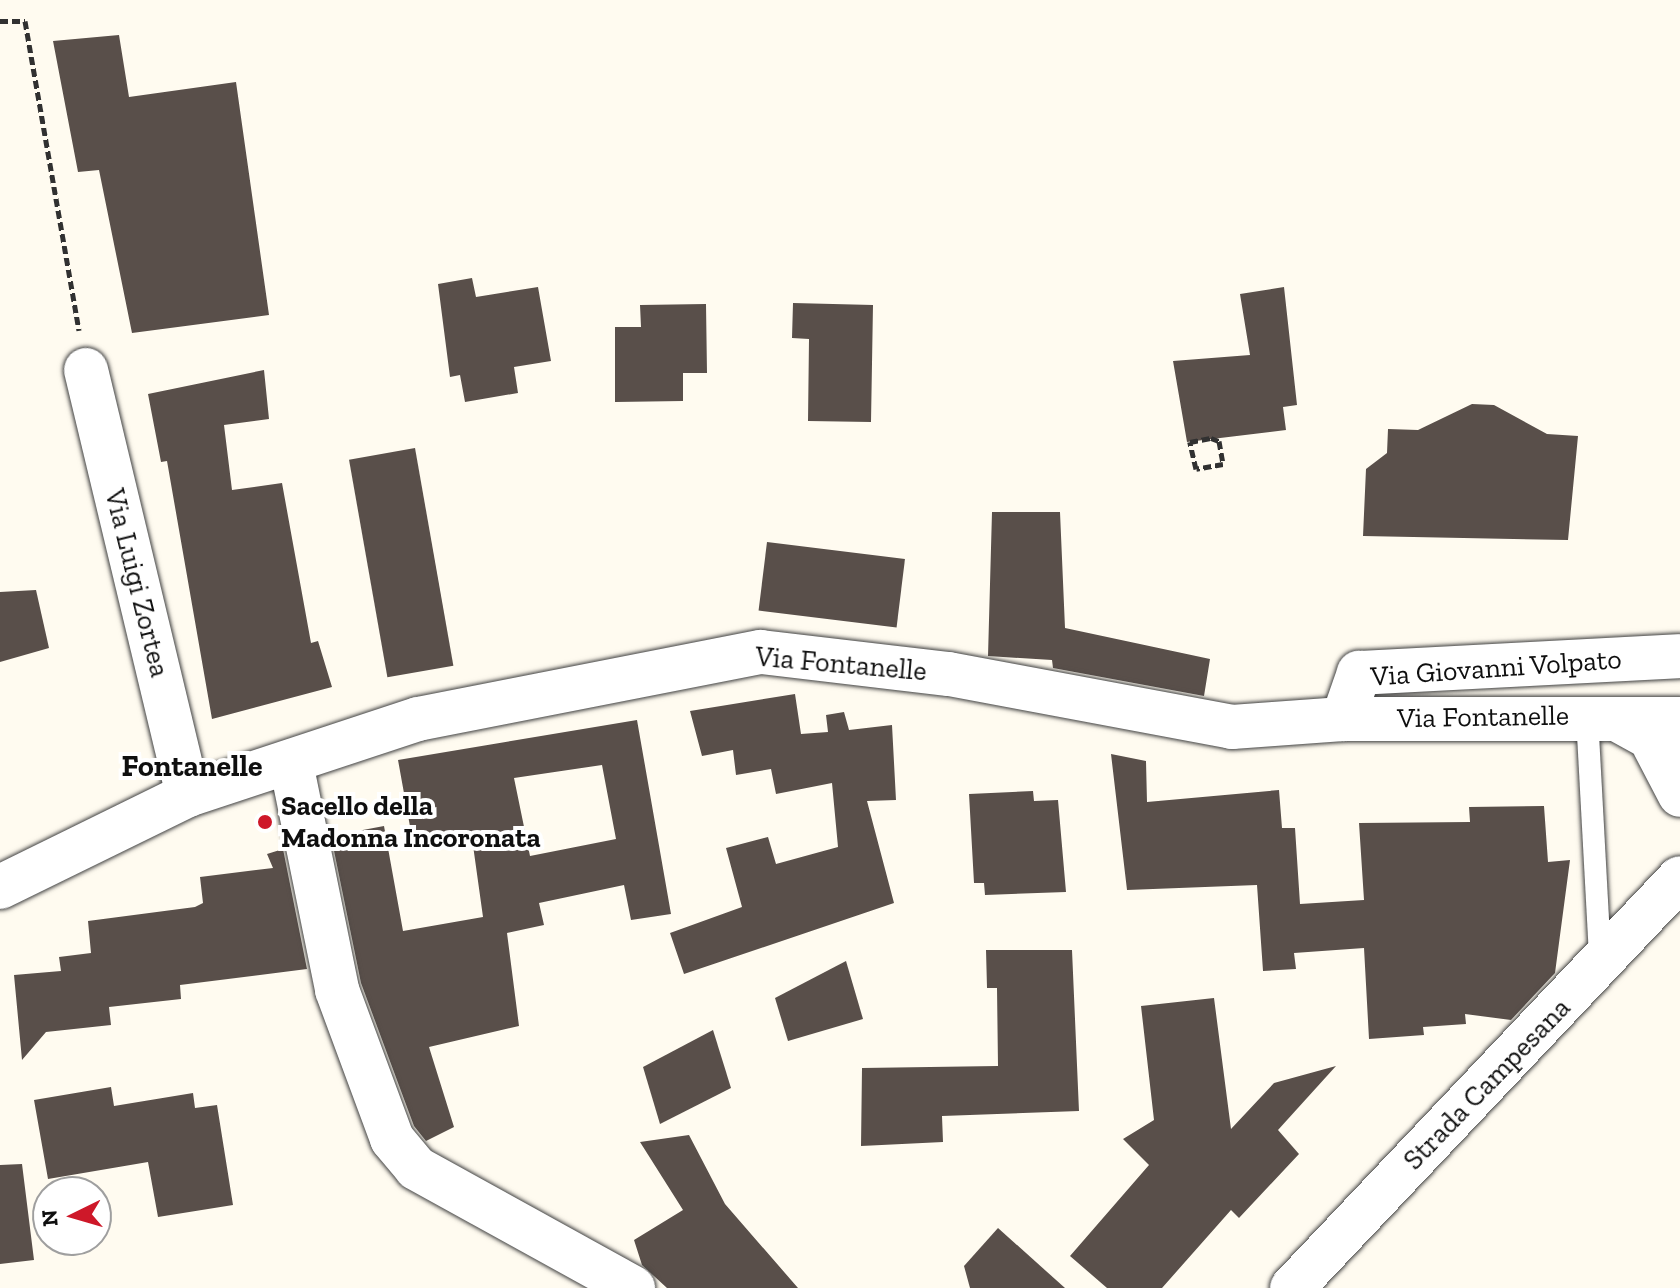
<!DOCTYPE html>
<style>
body{margin:0}
#map{position:relative;width:1680px;height:1288px;overflow:hidden;background:#fffbf0;font-family:"Zilla Slab",serif}
div>[style]{position:absolute}
.building>*{inset:0;background:#594f4a;transform-origin:0 0}
.path>*{height:5px;margin-top:-2.5px;transform-origin:0;background:repeating-linear-gradient(90deg,#313131 0 8px,transparent 0 12px)}
.roads{filter:drop-shadow(0 0 2px #424242) drop-shadow(0 0 2px #424242)}
.service>*{height:22px;margin:-11px;padding:0 11px;transform-origin:11px;border-radius:11px;background:#fff}
.minor>*{height:44px;margin:-22px;padding:0 22px;transform-origin:22px;border-radius:22px;background:#fff}
.tertiary>*{height:44px;margin:-22px;padding:0 22px;transform-origin:22px;border-radius:22px;background:#fff}
.dots>*{width:22px;height:22px;translate:-50% -50%;box-sizing:border-box;border:4px solid #fff;border-radius:50%}
span{translate:-50% -50%;white-space:nowrap;text-align:center;line-height:1.15;-webkit-text-stroke:8px #fff;paint-order:stroke}
.street-label{font-size:28px;color:#0f0f0f}
.poi-label{font-size:28px;color:#0f0f0f;font-weight:700}
.left{translate:0 -50%;text-align:left}
.neighbourhood-label{font-size:30px;color:#0f0f0f;font-weight:700}
.north{position:absolute;left:32px;top:1176px;width:80px;height:80px;box-sizing:border-box;background:#fff;border:2px solid #9f9f9f;border-radius:50%;rotate:265deg;font-size:22px;font-weight:700;line-height:32px;text-align:center;color:#0f0f0f}
.north::after{content:'';display:block;margin:auto;width:28px;height:36px;background:#ce1829;clip-path:polygon(50% 0,100% 100%,50% 72%,0 100%)}
</style>
<div id="map">
<div class="building">
<i style="clip-path:polygon(119px 35px,129px 97px,236px 82px,269px 315px,132px 333px,99px 170px,78px 172px,53px 41px)"></i>
<i style="clip-path:polygon(472px 278px,476px 297px,538px 287px,551px 361px,514px 367px,518px 393px,465px 402px,460px 375px,450px 377px,438px 284px)"></i>
<i style="clip-path:polygon(1284px 287px,1297px 405px,1283px 407px,1286px 430px,1187px 442px,1173px 361px,1250px 355px,1240px 294px)"></i>
<i style="clip-path:polygon(793px 303px,873px 305px,871px 422px,808px 421px,809px 339px,792px 338px)"></i>
<i style="clip-path:polygon(706px 304px,707px 373px,683px 373px,683px 401px,615px 402px,615px 327px,641px 327px,640px 305px)"></i>
<i style="clip-path:polygon(264px 370px,269px 419px,224px 425px,232px 490px,282px 483px,311px 643px,318px 641px,332px 687px,212px 719px,167px 461px,161px 462px,148px 394px)"></i>
<i style="clip-path:polygon(1472px 404px,1494px 405px,1547px 434px,1578px 436px,1568px 540px,1363px 536px,1366px 469px,1387px 453px,1388px 429px,1418px 430px)"></i>
<i style="left:415px;top:448px;width:221px;height:67px;rotate:80deg"></i>
<i style="clip-path:polygon(992px 512px,1060px 512px,1065px 628px,1210px 659px,1204px 696px,1053px 668px,1052px 660px,988px 656px)"></i>
<i style="left:767px;top:542px;width:139px;height:69px;rotate:7deg"></i>
<i style="clip-path:polygon(36px 590px,49px 648px,0 662px,0 592px)"></i>
<i style="clip-path:polygon(795px 694px,801px 734px,828px 732px,826px 715px,844px 712px,849px 730px,892px 725px,896px 800px,867px 801px,894px 903px,684px 974px,670px 933px,742px 907px,726px 848px,768px 837px,776px 864px,838px 847px,832px 783px,776px 794px,771px 769px,736px 775px,733px 750px,702px 756px,690px 711px)"></i>
<i style="clip-path:polygon(evenodd,637px 720px,671px 914px,631px 920px,624px 885px,539px 903px,544px 925px,507px 933px,519px 1026px,429px 1047px,454px 1127px,426px 1141px,414px 1126px,361px 983px,331px 836px,384px 826px,403px 931px,483px 917px,471px 831px,413px 843px,398px 760px,637px 720px,602px 765px,616px 839px,530px 856px,514px 778px,602px 765px)"></i>
<i style="clip-path:polygon(1111px 754px,1146px 761px,1147px 802px,1279px 790px,1282px 828px,1295px 828px,1300px 904px,1364px 900px,1359px 823px,1470px 822px,1469px 807px,1544px 806px,1548px 862px,1570px 860px,1555px 973px,1511px 1020px,1465px 1014px,1466px 1024px,1423px 1027px,1424px 1035px,1369px 1039px,1364px 948px,1294px 953px,1296px 969px,1263px 971px,1257px 885px,1127px 890px)"></i>
<i style="clip-path:polygon(1033px 791px,1034px 801px,1058px 800px,1066px 892px,985px 895px,984px 883px,974px 883px,969px 794px)"></i>
<i style="clip-path:polygon(283px 849px,307px 969px,180px 985px,181px 999px,109px 1007px,111px 1025px,46px 1032px,22px 1060px,14px 975px,61px 971px,59px 957px,91px 953px,88px 921px,195px 907px,203px 903px,200px 877px,273px 868px,267px 854px)"></i>
<i style="clip-path:polygon(986px 950px,1072px 950px,1079px 1111px,942px 1116px,943px 1142px,861px 1146px,862px 1068px,998px 1066px,997px 988px,987px 988px)"></i>
<i style="clip-path:polygon(846px 961px,863px 1019px,788px 1041px,775px 998px)"></i>
<i style="clip-path:polygon(1214px 998px,1231px 1129px,1274px 1083px,1336px 1066px,1278px 1130px,1299px 1154px,1239px 1218px,1231px 1210px,1162px 1288px,1107px 1288px,1070px 1256px,1149px 1165px,1123px 1139px,1154px 1120px,1141px 1006px)"></i>
<i style="clip-path:polygon(713px 1030px,731px 1088px,660px 1124px,643px 1067px)"></i>
<i style="clip-path:polygon(111px 1087px,114px 1106px,193px 1093px,195px 1108px,217px 1105px,233px 1205px,158px 1217px,148px 1162px,48px 1179px,34px 1100px)"></i>
<i style="clip-path:polygon(689px 1135px,725px 1204px,798px 1288px,667px 1288px,642px 1265px,634px 1240px,683px 1210px,640px 1142px)"></i>
<i style="clip-path:polygon(22px 1164px,34px 1260px,0 1264px,0 1165px)"></i>
<i style="clip-path:polygon(998px 1228px,1065px 1288px,970px 1288px,964px 1266px)"></i>
</div>
<div class="path">
<i style="left:0;top:21px;width:25px"></i>
<i style="left:25px;top:21px;width:314px;rotate:80.1deg"></i>
<i style="left:1211px;top:438px;width:9px;rotate:21deg"></i>
<i style="left:1219px;top:441px;width:23px;rotate:80deg"></i>
<i style="left:1223px;top:464px;width:27px;rotate:170deg"></i>
<i style="left:1196px;top:469px;width:28px;rotate:-103deg"></i>
<i style="left:1190px;top:442px;width:21px;rotate:-11deg"></i>
</div>
<div class="roads">
<div class="service">
<i style="left:1587px;top:716px;width:242px;rotate:86.9deg"></i>
</div>
<div class="minor">
<i style="left:86px;top:370px;width:437px;rotate:76.5deg"></i>
<i style="left:1343px;top:719px;width:49px;rotate:-70.8deg"></i>
<i style="left:1359px;top:673px;width:321px;rotate:-3deg"></i>
<i style="left:1620px;top:721px;width:68px;rotate:28.8deg"></i>
<i style="left:1654px;top:745px;width:56px;rotate:62.5deg"></i>
<i style="left:291px;top:763px;width:232px;rotate:78.5deg"></i>
<i style="left:337px;top:990px;width:159px;rotate:69.7deg"></i>
<i style="left:392px;top:1139px;width:38px;rotate:50deg"></i>
<i style="left:416px;top:1168px;width:248px;rotate:28.9deg"></i>
<i style="left:0;top:887px;width:209px;rotate:-26.1deg"></i>
<i style="left:188px;top:795px;width:242px;rotate:-18.3deg"></i>
<i style="left:418px;top:719px;width:349px;rotate:-11.1deg"></i>
<i style="left:761px;top:652px;width:189px;rotate:6.7deg"></i>
<i style="left:949px;top:674px;width:288px;rotate:10.6deg"></i>
<i style="left:1232px;top:727px;width:111px;rotate:-4.1deg"></i>
<i style="left:1343px;top:719px;width:337px"></i>
</div>
<div class="tertiary">
<i style="left:1292px;top:1288px;width:564px;rotate:-46.58deg"></i>
</div>
</div>
<div class="dots">
<i style="left:265px;top:822px;background:#ce1829"></i>
</div>
<div class="street-label">
<span style="left:137px;top:583px;rotate:76deg">Via Luigi Zortea</span>
<span style="left:841px;top:664px;rotate:5deg">Via Fontanelle</span>
<span style="left:1496px;top:668px;rotate:-4deg">Via Giovanni Volpato</span>
<span style="left:1483px;top:717px;rotate:-1deg">Via Fontanelle</span>
<span style="left:1487px;top:1084px;rotate:-46deg">Strada Campesana</span>
</div>
<div class="poi-label">
<span class="left" style="left:281px;top:822px">Sacello della<br>Madonna Incoronata</span>
</div>
<div class="neighbourhood-label">
<span style="left:192px;top:766px">Fontanelle</span>
</div>
<div class="north">N</div>
</div>
